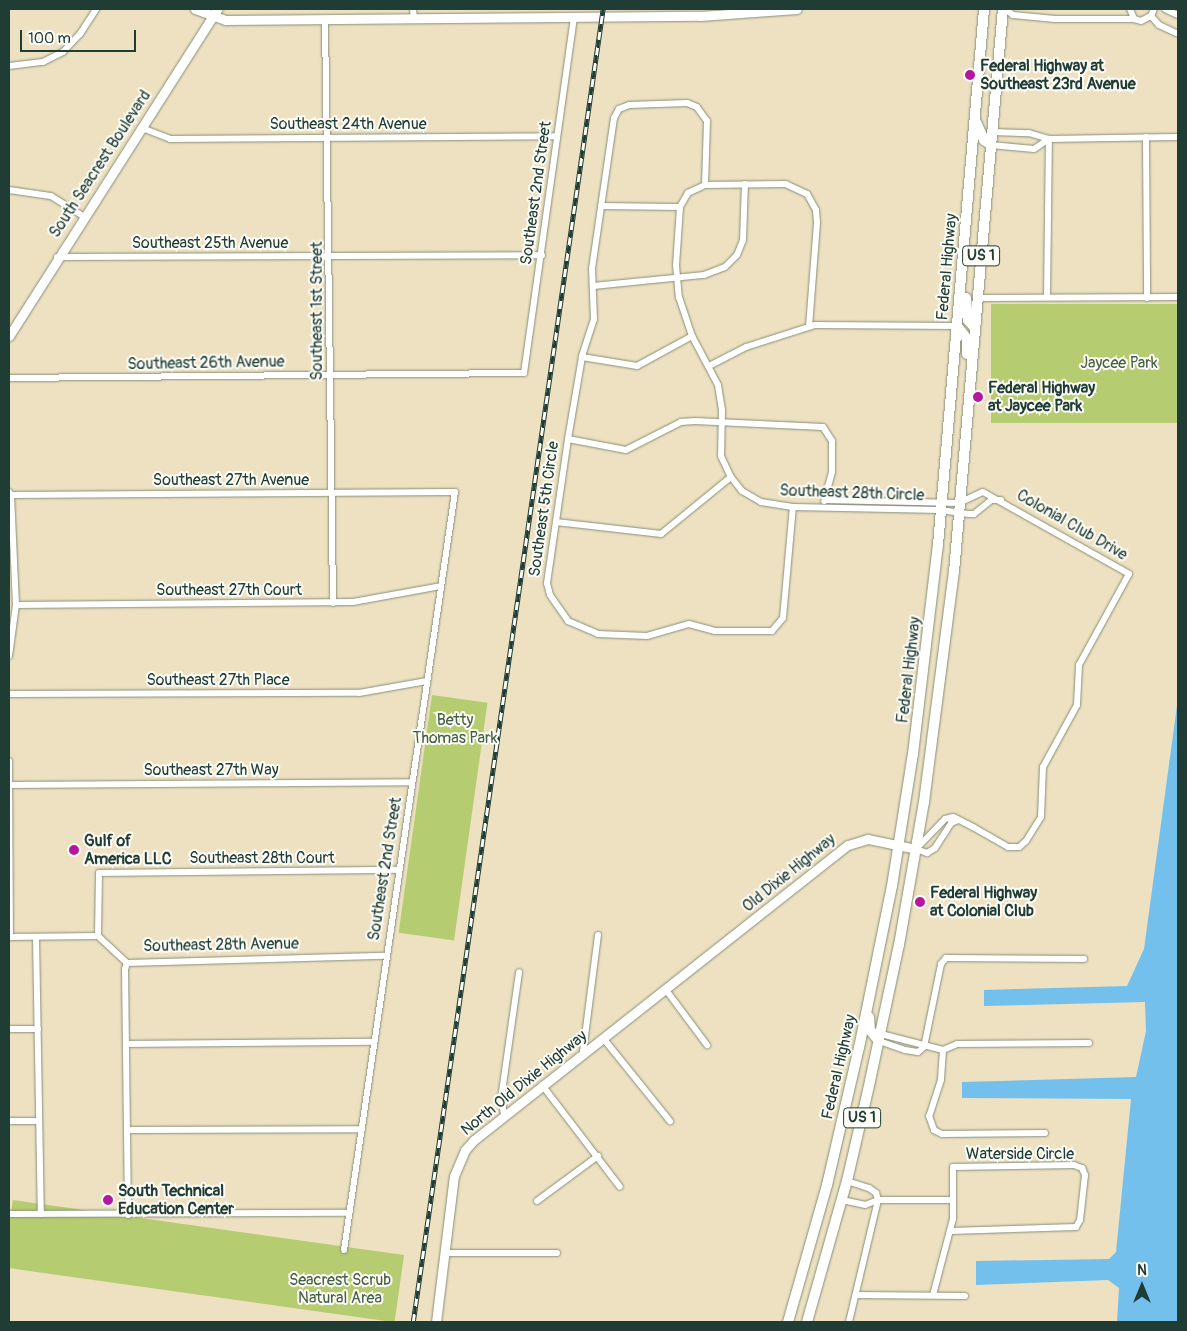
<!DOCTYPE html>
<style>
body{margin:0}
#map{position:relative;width:1187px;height:1331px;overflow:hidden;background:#ede1c1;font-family:Pangolin,sans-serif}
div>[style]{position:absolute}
.green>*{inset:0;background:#b6cc70;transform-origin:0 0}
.water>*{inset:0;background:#74c0ed}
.roads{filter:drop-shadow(0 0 1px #868f7a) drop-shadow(0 0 1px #868f7a)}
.street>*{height:6px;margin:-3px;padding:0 3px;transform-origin:3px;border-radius:3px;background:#fff}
.secondary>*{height:9px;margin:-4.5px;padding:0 4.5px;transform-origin:4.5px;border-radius:4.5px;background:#fff}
.primary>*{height:10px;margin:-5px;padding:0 5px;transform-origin:5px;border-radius:5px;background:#fff}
.rail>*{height:4.5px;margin-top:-2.25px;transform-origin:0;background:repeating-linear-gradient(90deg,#fdfcf7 0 8px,#1f3d34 0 16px);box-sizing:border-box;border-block:1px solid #1f3d34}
.dots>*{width:14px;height:14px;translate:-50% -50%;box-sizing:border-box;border:2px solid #fdfcf7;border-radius:50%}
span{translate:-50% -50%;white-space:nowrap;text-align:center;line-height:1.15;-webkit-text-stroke:4px #fdfcf7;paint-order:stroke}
.shield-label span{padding:1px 4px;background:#fdfcf7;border:1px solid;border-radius:4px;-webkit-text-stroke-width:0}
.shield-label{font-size:15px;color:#1f3d34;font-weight:700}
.poi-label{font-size:16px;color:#1f3d34;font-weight:700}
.left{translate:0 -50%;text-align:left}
.street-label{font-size:16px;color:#1f3d34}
.park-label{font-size:16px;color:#456143}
.frame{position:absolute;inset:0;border:10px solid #1f3d34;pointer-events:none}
.north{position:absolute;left:1117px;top:1261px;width:50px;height:50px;-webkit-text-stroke:4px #fdfcf7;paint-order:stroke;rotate:0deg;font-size:14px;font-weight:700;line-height:20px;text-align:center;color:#1f3d34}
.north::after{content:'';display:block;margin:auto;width:18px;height:22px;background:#1f3d34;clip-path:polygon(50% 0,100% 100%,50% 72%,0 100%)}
.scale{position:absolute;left:20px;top:30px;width:116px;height:22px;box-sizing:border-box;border:2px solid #1f3d34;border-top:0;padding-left:6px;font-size:15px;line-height:18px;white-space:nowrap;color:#1f3d34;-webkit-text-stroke:4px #fdfcf7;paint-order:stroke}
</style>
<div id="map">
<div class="green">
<i style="left:1178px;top:304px;width:119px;height:187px;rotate:90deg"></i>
<i style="left:432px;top:695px;width:56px;height:240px;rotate:8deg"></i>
<i style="left:404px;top:1255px;width:68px;height:395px;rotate:98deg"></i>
</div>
<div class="water">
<i style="clip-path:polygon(1178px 698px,1178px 1322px,1117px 1322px,1119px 1288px,1108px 1280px,976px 1285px,976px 1261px,1109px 1259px,1116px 1252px,1131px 1099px,962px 1098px,962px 1082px,1136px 1077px,1146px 1031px,1145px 1002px,984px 1006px,984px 990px,1127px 986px,1144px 949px)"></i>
</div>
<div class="roads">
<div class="street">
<i style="left:413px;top:9px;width:10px;rotate:84deg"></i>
<i style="left:1005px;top:9px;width:10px;rotate:37deg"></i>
<i style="left:1013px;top:15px;width:42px;rotate:5.4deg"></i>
<i style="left:1055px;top:19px;width:79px"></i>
<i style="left:1130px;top:9px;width:11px;rotate:68deg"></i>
<i style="left:1134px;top:19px;width:7px;rotate:16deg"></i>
<i style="left:1141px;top:21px;width:11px;rotate:-27deg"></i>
<i style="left:1151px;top:16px;width:8px;rotate:-67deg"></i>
<i style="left:1165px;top:9px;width:14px;rotate:25deg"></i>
<i style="left:1151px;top:16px;width:12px;rotate:48deg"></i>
<i style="left:1159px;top:25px;width:21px;rotate:25deg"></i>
<i style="left:325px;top:20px;width:583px;rotate:89.21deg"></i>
<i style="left:9px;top:66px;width:34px;rotate:-7deg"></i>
<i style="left:43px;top:62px;width:22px;rotate:-27deg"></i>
<i style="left:63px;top:52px;width:25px;rotate:-47deg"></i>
<i style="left:80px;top:34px;width:30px;rotate:-57deg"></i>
<i style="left:142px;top:128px;width:30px;rotate:21deg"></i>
<i style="left:170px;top:139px;width:387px;rotate:-0.4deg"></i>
<i style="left:992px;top:132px;width:37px;rotate:2deg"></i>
<i style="left:1029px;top:133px;width:21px;rotate:17deg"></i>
<i style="left:1049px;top:139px;width:129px;rotate:-0.9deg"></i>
<i style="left:1146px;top:137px;width:161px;rotate:89.6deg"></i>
<i style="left:991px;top:145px;width:43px;rotate:5.3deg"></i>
<i style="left:1034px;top:149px;width:18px;rotate:-34deg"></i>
<i style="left:705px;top:185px;width:64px;rotate:-88.2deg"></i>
<i style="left:707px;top:121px;width:17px;rotate:-126deg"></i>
<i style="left:697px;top:107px;width:11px;rotate:-158deg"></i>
<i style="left:687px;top:103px;width:58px;rotate:178deg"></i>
<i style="left:629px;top:105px;width:11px;rotate:158deg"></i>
<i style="left:619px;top:109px;width:10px;rotate:119deg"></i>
<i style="left:614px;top:118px;width:152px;rotate:98.3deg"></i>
<i style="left:592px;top:268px;width:51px;rotate:87.8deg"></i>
<i style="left:594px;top:319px;width:40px;rotate:108deg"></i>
<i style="left:582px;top:357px;width:83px;rotate:99.7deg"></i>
<i style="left:568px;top:439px;width:146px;rotate:98.3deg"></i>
<i style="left:547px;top:583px;width:12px;rotate:76deg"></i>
<i style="left:550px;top:595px;width:32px;rotate:55deg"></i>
<i style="left:568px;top:621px;width:33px;rotate:23deg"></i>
<i style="left:598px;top:634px;width:49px;rotate:2.3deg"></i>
<i style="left:647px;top:636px;width:44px;rotate:-15.9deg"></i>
<i style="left:689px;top:624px;width:27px;rotate:15deg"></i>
<i style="left:715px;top:631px;width:57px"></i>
<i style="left:772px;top:631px;width:17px;rotate:-50deg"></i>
<i style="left:783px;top:618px;width:111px;rotate:-84.9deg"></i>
<i style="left:9px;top:190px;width:42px;rotate:8.1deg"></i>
<i style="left:51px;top:196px;width:40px;rotate:32deg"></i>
<i style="left:601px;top:206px;width:79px;rotate:0.7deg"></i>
<i style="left:57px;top:257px;width:485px;rotate:-0.2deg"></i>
<i style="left:593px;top:286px;width:112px;rotate:-5.7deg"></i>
<i style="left:704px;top:275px;width:22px;rotate:-21deg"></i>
<i style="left:725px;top:267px;width:17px;rotate:-45deg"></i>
<i style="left:737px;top:255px;width:16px;rotate:-68deg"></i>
<i style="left:743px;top:240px;width:56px;rotate:-88deg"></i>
<i style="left:1047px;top:297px;width:158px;rotate:-89.3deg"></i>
<i style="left:978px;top:298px;width:200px;rotate:-0.3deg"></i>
<i style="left:809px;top:327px;width:105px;rotate:-85.6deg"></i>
<i style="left:817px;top:222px;width:12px;rotate:-95deg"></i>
<i style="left:816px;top:210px;width:18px;rotate:-119deg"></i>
<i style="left:807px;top:194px;width:23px;rotate:-155deg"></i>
<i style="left:786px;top:184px;width:81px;rotate:179.3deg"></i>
<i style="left:705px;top:185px;width:19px;rotate:155deg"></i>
<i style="left:688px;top:193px;width:16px;rotate:120deg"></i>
<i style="left:680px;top:207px;width:58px;rotate:93.9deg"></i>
<i style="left:676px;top:265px;width:32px;rotate:85deg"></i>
<i style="left:679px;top:297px;width:41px;rotate:71.6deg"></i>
<i style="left:692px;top:336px;width:55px;rotate:62deg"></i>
<i style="left:718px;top:385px;width:25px;rotate:81deg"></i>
<i style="left:722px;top:410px;width:46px;rotate:91.2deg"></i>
<i style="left:721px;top:456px;width:23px;rotate:65deg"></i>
<i style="left:731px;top:477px;width:18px;rotate:52deg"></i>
<i style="left:742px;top:491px;width:22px;rotate:30deg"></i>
<i style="left:761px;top:502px;width:32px;rotate:9deg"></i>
<i style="left:793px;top:507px;width:147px;rotate:1.2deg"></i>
<i style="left:940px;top:510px;width:29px;rotate:8deg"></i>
<i style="left:969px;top:514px;width:5px"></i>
<i style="left:974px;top:514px;width:22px;rotate:-39deg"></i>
<i style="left:991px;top:500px;width:10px"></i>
<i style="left:582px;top:357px;width:56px;rotate:9.3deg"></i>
<i style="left:637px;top:366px;width:63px;rotate:-28.6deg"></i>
<i style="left:709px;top:366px;width:42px;rotate:-27.2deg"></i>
<i style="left:746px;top:347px;width:72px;rotate:-17.7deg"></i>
<i style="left:815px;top:325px;width:142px;rotate:0.4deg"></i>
<i style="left:9px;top:378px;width:515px;rotate:-0.56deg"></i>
<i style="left:524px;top:373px;width:359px;rotate:-82deg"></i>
<i style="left:568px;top:439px;width:59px;rotate:10.7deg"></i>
<i style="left:626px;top:450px;width:62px;rotate:-27deg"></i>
<i style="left:681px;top:422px;width:14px;rotate:-4deg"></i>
<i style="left:695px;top:421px;width:128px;rotate:2.7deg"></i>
<i style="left:823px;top:427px;width:17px;rotate:57deg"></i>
<i style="left:832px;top:441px;width:31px;rotate:90deg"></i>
<i style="left:832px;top:472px;width:30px;rotate:105deg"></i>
<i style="left:9px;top:492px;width:4px;rotate:56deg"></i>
<i style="left:11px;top:495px;width:444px;rotate:-0.4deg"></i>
<i style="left:455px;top:492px;width:766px;rotate:98.33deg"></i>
<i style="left:825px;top:500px;width:134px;rotate:1.3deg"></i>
<i style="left:959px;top:503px;width:26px;rotate:-25deg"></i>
<i style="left:983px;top:492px;width:167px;rotate:29.3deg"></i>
<i style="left:1129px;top:574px;width:104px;rotate:118.8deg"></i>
<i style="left:1079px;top:665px;width:40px;rotate:92.9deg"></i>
<i style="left:1077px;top:705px;width:71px;rotate:118.7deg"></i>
<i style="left:1043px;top:767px;width:50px;rotate:92.3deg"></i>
<i style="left:1041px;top:817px;width:28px;rotate:122deg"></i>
<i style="left:1026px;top:841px;width:9px;rotate:139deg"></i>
<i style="left:1019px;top:847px;width:11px;rotate:180deg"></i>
<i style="left:1008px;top:847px;width:40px;rotate:-150.3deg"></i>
<i style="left:973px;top:827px;width:22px;rotate:-153deg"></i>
<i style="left:953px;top:817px;width:8px;rotate:166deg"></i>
<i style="left:945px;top:819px;width:42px;rotate:134deg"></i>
<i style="left:916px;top:849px;width:12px;rotate:20deg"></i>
<i style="left:927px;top:853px;width:9px;rotate:-32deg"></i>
<i style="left:935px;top:848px;width:30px;rotate:-57deg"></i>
<i style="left:951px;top:823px;width:8px;rotate:-23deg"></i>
<i style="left:556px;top:522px;width:106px;rotate:6.5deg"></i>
<i style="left:661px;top:534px;width:90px;rotate:-39.2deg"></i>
<i style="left:16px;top:605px;width:337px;rotate:-0.5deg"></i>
<i style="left:353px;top:602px;width:89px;rotate:-10.3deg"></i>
<i style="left:9px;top:656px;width:51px;rotate:-82.2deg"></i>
<i style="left:16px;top:605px;width:110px;rotate:-92.6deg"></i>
<i style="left:9px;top:694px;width:350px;rotate:-0.2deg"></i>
<i style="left:359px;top:693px;width:69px;rotate:-10deg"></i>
<i style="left:9px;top:761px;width:176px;rotate:89.7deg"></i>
<i style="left:10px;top:785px;width:402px;rotate:-0.4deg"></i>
<i style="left:98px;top:936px;width:63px;rotate:-89.1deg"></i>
<i style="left:99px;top:873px;width:300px;rotate:-0.6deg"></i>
<i style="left:9px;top:937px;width:89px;rotate:-0.6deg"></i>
<i style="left:98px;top:936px;width:40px;rotate:43deg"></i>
<i style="left:36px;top:937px;width:277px;rotate:89deg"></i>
<i style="left:127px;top:963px;width:258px;rotate:-1.6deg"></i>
<i style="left:127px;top:963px;width:6px;rotate:108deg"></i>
<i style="left:125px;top:969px;width:246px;rotate:89.3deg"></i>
<i style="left:666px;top:990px;width:69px;rotate:53.3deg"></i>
<i style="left:9px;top:1029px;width:29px"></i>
<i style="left:881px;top:1034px;width:64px;rotate:14.5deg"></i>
<i style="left:943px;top:1050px;width:15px;rotate:-23deg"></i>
<i style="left:957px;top:1044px;width:132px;rotate:-0.4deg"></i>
<i style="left:603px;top:1038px;width:107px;rotate:51.1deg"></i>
<i style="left:879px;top:1041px;width:28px;rotate:19deg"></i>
<i style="left:905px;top:1050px;width:13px;rotate:9deg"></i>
<i style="left:918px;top:1052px;width:8px;rotate:-40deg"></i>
<i style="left:126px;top:1044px;width:247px;rotate:-0.5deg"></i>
<i style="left:924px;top:1047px;width:85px;rotate:-78.4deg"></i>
<i style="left:941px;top:964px;width:8px;rotate:-50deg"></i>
<i style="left:946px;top:958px;width:138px;rotate:0.4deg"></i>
<i style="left:943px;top:1050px;width:30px;rotate:94deg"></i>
<i style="left:941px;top:1080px;width:38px;rotate:108deg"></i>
<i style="left:929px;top:1116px;width:15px;rotate:70deg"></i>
<i style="left:934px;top:1130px;width:9px;rotate:27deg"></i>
<i style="left:942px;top:1134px;width:103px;rotate:-0.6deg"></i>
<i style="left:583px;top:1052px;width:118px;rotate:-82.7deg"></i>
<i style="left:542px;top:1085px;width:128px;rotate:52.6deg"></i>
<i style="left:504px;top:1114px;width:15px;rotate:-101deg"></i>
<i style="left:501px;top:1099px;width:128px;rotate:-81.9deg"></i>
<i style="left:9px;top:1121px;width:30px"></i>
<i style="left:127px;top:1130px;width:234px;rotate:-0.2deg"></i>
<i style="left:847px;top:1181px;width:23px;rotate:18deg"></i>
<i style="left:869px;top:1188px;width:9px;rotate:36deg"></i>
<i style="left:876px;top:1193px;width:7px;rotate:74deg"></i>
<i style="left:878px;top:1200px;width:125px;rotate:103.4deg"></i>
<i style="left:842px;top:1200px;width:24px;rotate:12deg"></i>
<i style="left:865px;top:1205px;width:14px;rotate:-21deg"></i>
<i style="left:878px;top:1200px;width:74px"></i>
<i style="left:537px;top:1201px;width:76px;rotate:-36.4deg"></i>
<i style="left:9px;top:1214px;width:340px;rotate:-0.2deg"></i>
<i style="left:445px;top:1253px;width:112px"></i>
<i style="left:856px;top:1295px;width:109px;rotate:0.5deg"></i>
<i style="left:933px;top:1295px;width:79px;rotate:-75.3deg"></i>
<i style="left:953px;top:1219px;width:52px;rotate:-90deg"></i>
<i style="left:953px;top:1167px;width:121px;rotate:-0.9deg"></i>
<i style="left:1074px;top:1165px;width:9px;rotate:21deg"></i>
<i style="left:1082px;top:1168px;width:8px;rotate:67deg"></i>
<i style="left:1085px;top:1175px;width:45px;rotate:96.3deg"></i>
<i style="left:1080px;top:1220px;width:8px;rotate:120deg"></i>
<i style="left:1076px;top:1227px;width:126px;rotate:178.2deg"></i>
</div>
<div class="secondary">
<i style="left:195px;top:9px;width:33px;rotate:20deg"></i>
<i style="left:226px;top:20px;width:474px;rotate:-0.5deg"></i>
<i style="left:700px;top:16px;width:97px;rotate:-4.1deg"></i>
<i style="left:9px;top:336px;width:388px;rotate:-57.5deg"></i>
<i style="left:436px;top:1322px;width:147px;rotate:-83deg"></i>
<i style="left:454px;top:1176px;width:28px;rotate:-67deg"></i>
<i style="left:465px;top:1150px;width:13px;rotate:-48deg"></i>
<i style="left:474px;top:1140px;width:476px;rotate:-38.3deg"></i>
<i style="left:848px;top:845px;width:21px;rotate:-17deg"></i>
<i style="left:868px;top:839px;width:49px;rotate:11.8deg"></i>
</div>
<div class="primary">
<i style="left:976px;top:122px;width:20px;rotate:66deg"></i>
<i style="left:984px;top:140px;width:9px;rotate:36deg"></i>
<i style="left:966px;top:298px;width:22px;rotate:85deg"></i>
<i style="left:968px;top:320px;width:11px;rotate:49deg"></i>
<i style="left:957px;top:326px;width:16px;rotate:52deg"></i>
<i style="left:967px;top:339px;width:15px;rotate:90deg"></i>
<i style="left:869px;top:1017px;width:13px;rotate:86deg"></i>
<i style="left:870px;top:1030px;width:14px;rotate:51deg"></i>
<i style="left:788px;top:1322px;width:142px;rotate:-74.1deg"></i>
<i style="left:827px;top:1185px;width:141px;rotate:-76.9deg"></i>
<i style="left:859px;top:1048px;width:165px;rotate:-78.5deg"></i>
<i style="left:892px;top:886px;width:134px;rotate:-81deg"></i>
<i style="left:913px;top:754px;width:210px;rotate:-83.2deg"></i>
<i style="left:938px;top:545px;width:538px;rotate:-85.09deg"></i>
<i style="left:807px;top:1322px;width:147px;rotate:-74.2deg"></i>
<i style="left:847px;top:1181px;width:103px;rotate:-77deg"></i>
<i style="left:870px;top:1081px;width:139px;rotate:-78deg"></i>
<i style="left:899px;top:945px;width:145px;rotate:-80.1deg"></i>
<i style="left:924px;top:802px;width:232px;rotate:-82.6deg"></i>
<i style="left:954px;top:572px;width:565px;rotate:-85.03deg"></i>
</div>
</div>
<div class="rail">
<i style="left:413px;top:1322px;width:1327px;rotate:-81.77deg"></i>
</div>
<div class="dots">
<i style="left:970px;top:75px;background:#b5179e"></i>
<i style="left:978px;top:397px;background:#b5179e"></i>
<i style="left:74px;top:850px;background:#b5179e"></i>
<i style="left:920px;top:902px;background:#b5179e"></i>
<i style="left:108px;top:1200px;background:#b5179e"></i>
</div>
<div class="shield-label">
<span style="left:981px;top:256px">US 1</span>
<span style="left:862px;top:1118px">US 1</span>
</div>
<div class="poi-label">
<span class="left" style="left:980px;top:75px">Federal Highway at<br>Southeast 23rd Avenue</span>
<span class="left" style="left:988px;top:397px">Federal Highway<br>at Jaycee Park</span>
<span class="left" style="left:84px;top:850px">Gulf of<br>America LLC</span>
<span class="left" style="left:930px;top:902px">Federal Highway<br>at Colonial Club</span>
<span class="left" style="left:118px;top:1200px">South Technical<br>Education Center</span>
</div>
<div class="street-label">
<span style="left:348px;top:124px">Southeast 24th Avenue</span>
<span style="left:100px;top:164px;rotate:-57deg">South Seacrest Boulevard</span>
<span style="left:536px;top:193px;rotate:-82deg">Southeast 2nd Street</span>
<span style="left:210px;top:243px">Southeast 25th Avenue</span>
<span style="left:947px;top:267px;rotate:-85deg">Federal Highway</span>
<span style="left:317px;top:311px;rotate:-90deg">Southeast 1st Street</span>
<span style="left:206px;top:363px;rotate:-1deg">Southeast 26th Avenue</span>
<span style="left:231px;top:480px">Southeast 27th Avenue</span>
<span style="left:852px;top:493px;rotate:2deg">Southeast 28th Circle</span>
<span style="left:544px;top:509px;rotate:-82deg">Southeast 5th Circle</span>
<span style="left:1072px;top:525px;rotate:30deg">Colonial Club Drive</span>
<span style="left:229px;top:590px">Southeast 27th Court</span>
<span style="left:909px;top:670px;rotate:-83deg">Federal Highway</span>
<span style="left:218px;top:680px">Southeast 27th Place</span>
<span style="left:211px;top:770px">Southeast 27th Way</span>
<span style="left:262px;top:858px">Southeast 28th Court</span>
<span style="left:385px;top:869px;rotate:-81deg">Southeast 2nd Street</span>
<span style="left:789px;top:873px;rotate:-39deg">Old Dixie Highway</span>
<span style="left:221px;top:945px;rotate:-1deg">Southeast 28th Avenue</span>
<span style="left:839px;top:1067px;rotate:-77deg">Federal Highway</span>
<span style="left:524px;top:1083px;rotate:-39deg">North Old Dixie Highway</span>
<span style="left:1020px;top:1154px">Waterside Circle</span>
</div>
<div class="park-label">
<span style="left:1119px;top:363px">Jaycee Park</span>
<span style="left:455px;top:729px">Betty<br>Thomas Park</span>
<span style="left:340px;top:1289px">Seacrest Scrub<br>Natural Area</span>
</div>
<div class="frame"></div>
<div class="north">N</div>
<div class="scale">100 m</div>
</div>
